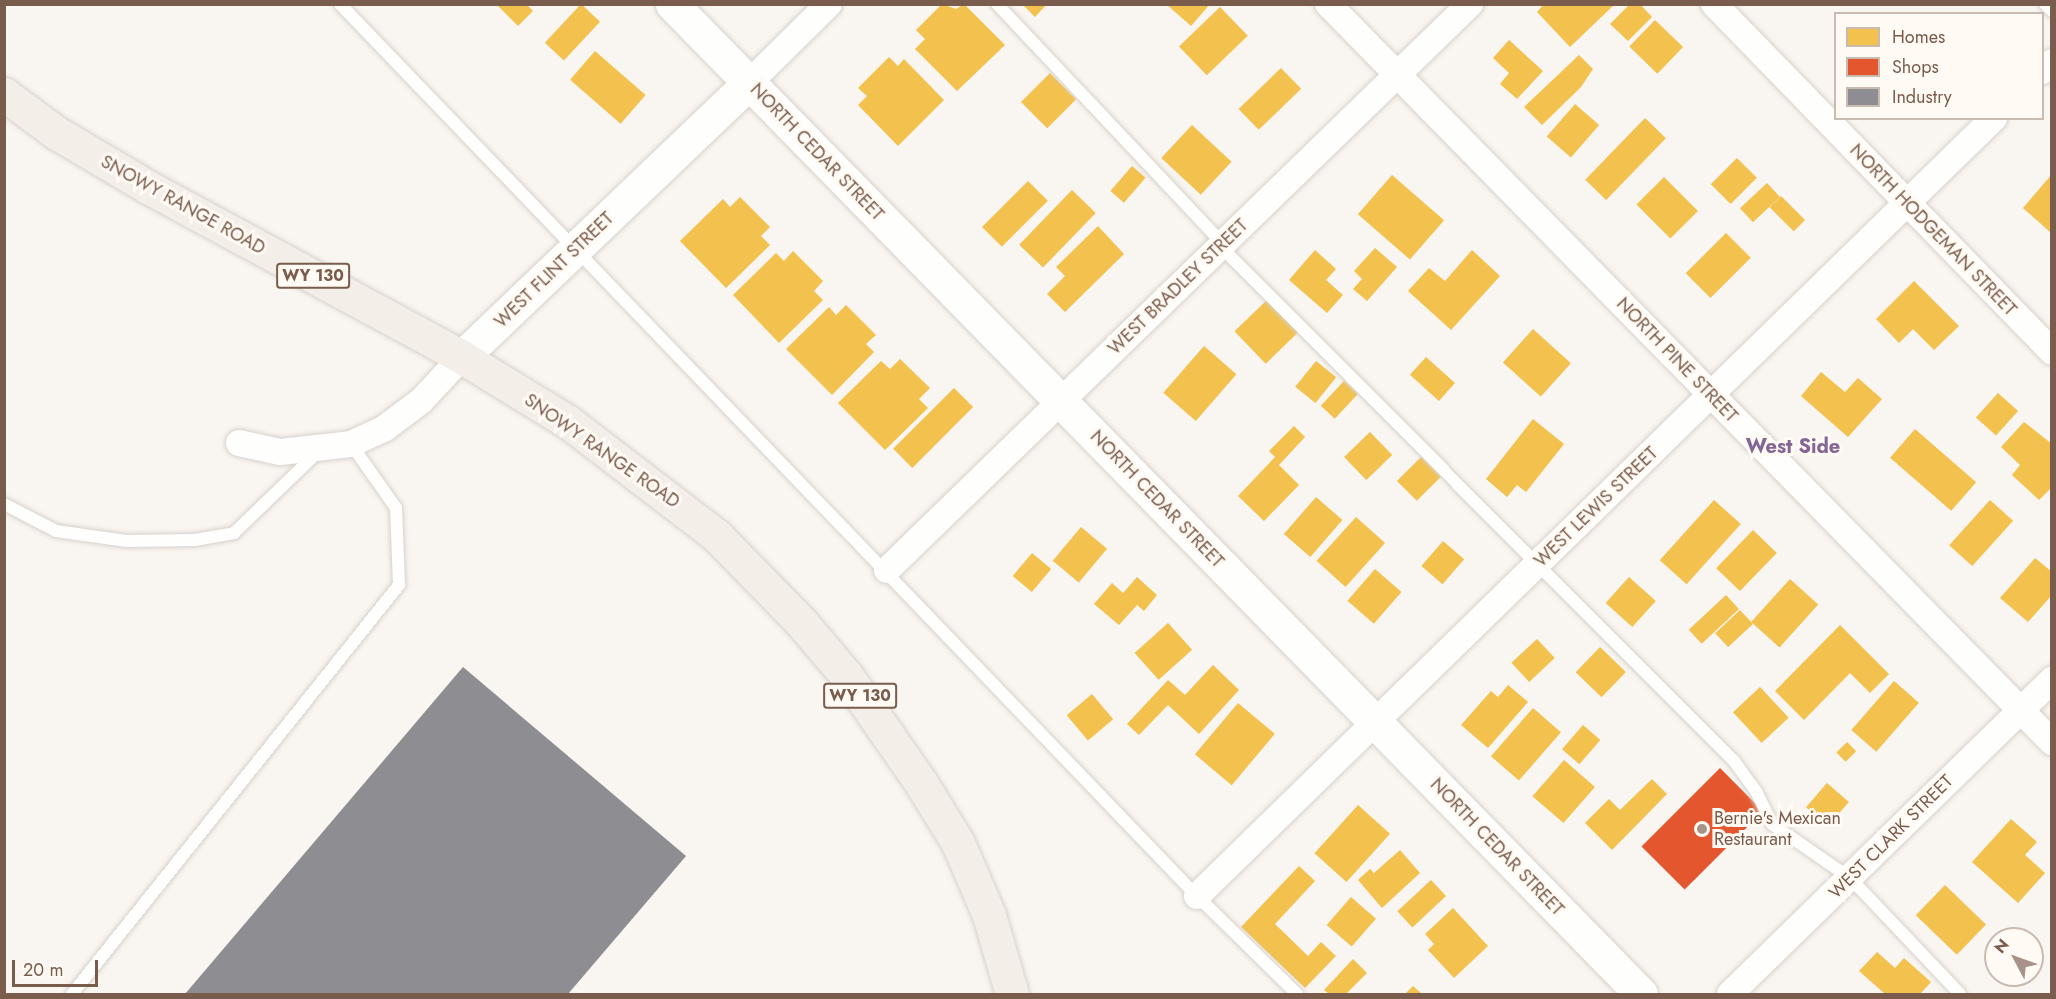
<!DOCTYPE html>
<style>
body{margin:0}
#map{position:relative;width:2056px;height:999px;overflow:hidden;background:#f9f5f0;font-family:Jost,sans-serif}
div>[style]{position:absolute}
.homes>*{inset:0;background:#f2c14e;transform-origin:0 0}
.shops>*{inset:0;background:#e4572e;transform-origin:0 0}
.industry>*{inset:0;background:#8d8d92}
.roads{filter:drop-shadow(0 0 2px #d7d1cb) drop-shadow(0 0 2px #d7d1cb)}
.lane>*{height:12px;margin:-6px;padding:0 6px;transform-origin:6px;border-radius:6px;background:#fefefd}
.street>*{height:26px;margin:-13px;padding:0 13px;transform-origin:13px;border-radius:13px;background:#fefefd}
.secondary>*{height:33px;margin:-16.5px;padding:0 16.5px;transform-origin:16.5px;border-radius:16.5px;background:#fefefd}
.primary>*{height:33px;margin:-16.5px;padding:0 16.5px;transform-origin:16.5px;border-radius:16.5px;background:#f3eee8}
.dots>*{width:16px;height:16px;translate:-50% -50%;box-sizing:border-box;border:3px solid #fffaf3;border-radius:50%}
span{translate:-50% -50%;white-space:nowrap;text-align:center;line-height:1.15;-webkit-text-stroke:6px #fffaf3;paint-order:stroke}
.shield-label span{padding:2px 4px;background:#fffaf3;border:2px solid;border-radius:4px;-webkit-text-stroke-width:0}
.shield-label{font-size:16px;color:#7a5c4d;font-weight:700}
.street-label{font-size:18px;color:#7a5c4d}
.poi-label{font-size:18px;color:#7a5c4d}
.left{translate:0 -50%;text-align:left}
.neighbourhood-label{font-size:20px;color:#846695;font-weight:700}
.frame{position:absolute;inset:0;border:6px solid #7a5c4d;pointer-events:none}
.legend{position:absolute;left:1834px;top:12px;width:210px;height:108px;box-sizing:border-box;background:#fffaf3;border:2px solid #cabbb1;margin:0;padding:8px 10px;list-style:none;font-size:18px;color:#7a5c4d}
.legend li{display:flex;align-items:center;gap:12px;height:30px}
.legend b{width:30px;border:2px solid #cabbb1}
.north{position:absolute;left:1984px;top:927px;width:60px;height:60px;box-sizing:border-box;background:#fffaf3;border:2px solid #cabbb1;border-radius:50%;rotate:311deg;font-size:16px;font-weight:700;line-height:24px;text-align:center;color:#7a5c4d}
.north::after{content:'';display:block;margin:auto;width:21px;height:27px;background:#a69286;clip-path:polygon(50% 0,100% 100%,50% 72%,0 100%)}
.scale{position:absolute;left:12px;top:960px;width:86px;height:27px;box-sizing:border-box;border:3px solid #7a5c4d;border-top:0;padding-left:8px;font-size:18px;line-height:21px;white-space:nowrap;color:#7a5c4d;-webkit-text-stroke:4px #fffaf3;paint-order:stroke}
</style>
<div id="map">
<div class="homes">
<i style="clip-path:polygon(496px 4px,526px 4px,533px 11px,518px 26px)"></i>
<i style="left:581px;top:4px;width:26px;height:53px;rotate:43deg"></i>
<i style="clip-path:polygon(942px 4px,956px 9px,964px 4px,1005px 45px,957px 91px,915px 49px,925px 39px,916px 30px)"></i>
<i style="clip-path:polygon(1022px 4px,1047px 4px,1035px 17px)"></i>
<i style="clip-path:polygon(1166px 4px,1210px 4px,1191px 26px)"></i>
<i style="clip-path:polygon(1544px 4px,1615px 4px,1570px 47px,1537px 12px)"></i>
<i style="clip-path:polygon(1630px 4px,1640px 4px,1652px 17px,1628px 41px,1610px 24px)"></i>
<i style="left:1220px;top:7px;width:40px;height:57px;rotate:46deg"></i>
<i style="left:1655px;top:20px;width:39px;height:37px;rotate:44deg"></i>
<i style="clip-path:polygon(1509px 40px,1543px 71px,1517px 99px,1500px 84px,1509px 73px,1493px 58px)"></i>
<i style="left:595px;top:51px;width:67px;height:38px;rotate:41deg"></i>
<i style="clip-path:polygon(1579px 55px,1593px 69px,1581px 87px,1542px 125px,1524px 107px)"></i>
<i style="clip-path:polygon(889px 57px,898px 66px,904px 59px,944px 100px,898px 146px,858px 105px,867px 96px,858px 88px)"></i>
<i style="left:1281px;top:68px;width:29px;height:59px;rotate:46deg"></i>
<i style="left:1050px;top:73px;width:37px;height:41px;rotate:45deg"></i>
<i style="left:1575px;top:104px;width:32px;height:43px;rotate:41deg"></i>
<i style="left:1645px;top:118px;width:29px;height:86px;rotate:44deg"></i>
<i style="left:1192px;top:125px;width:54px;height:45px;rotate:43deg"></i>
<i style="left:1737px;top:158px;width:28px;height:37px;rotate:45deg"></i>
<i style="left:1132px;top:166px;width:18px;height:33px;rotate:41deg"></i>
<i style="clip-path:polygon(2052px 174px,2052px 231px,2050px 232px,2023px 208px)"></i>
<i style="left:1392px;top:175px;width:69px;height:52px;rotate:41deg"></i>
<i style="left:1664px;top:177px;width:48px;height:39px;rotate:45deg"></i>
<i style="left:1028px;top:181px;width:28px;height:65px;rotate:45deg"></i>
<i style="left:1767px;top:183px;width:19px;height:37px;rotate:47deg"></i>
<i style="left:1072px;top:190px;width:33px;height:76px;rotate:44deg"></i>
<i style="left:1781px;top:196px;width:34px;height:16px;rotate:45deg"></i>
<i style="clip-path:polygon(740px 197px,770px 227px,761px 236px,770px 245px,726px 288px,680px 241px,723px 199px,730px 207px)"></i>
<i style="clip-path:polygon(1098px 226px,1124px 254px,1065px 312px,1047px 294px,1065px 276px,1056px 267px)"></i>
<i style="left:1726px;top:233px;width:35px;height:57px;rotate:45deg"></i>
<i style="clip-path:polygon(1375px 248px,1397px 267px,1367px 301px,1353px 289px,1362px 279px,1354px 271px)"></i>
<i style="clip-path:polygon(1315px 250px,1336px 269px,1326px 280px,1343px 295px,1327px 313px,1289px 280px)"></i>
<i style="clip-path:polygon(1472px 250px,1500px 276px,1451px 330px,1408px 291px,1429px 268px,1445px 281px)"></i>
<i style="clip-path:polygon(793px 251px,823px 281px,814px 291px,823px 300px,779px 343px,733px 295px,776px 253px,784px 261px)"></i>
<i style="clip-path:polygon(1914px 281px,1959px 326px,1934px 350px,1913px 329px,1899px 343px,1876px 319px)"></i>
<i style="left:1269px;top:298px;width:45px;height:48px;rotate:46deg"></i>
<i style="clip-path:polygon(846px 305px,876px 335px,866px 344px,874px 352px,832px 395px,786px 349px,829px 307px,836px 315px)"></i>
<i style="left:1533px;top:329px;width:51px;height:45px;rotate:42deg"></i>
<i style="left:1204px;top:346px;width:43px;height:62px;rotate:41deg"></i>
<i style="left:1426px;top:357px;width:39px;height:24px;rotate:42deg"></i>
<i style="clip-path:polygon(900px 359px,930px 388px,919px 399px,928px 408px,885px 450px,838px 403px,881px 361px,890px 369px)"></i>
<i style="left:1316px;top:361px;width:26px;height:33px;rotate:39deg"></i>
<i style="clip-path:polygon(1821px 372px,1845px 392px,1858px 378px,1882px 399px,1848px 437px,1801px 396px)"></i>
<i style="left:1344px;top:381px;width:19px;height:34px;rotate:43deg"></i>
<i style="left:954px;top:388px;width:27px;height:86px;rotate:45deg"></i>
<i style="left:1998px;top:393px;width:27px;height:33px;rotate:42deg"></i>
<i style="clip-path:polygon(1533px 419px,1564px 444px,1526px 492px,1517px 485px,1507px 497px,1486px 479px)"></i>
<i style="clip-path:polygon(2024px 422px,2052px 444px,2052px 487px,2039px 500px,2012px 475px,2020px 465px,2001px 447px)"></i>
<i style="clip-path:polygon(1294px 426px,1305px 437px,1279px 465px,1299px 485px,1264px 521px,1238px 496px,1275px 457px,1269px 451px)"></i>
<i style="left:1915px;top:429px;width:81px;height:38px;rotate:41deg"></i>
<i style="left:1370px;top:432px;width:32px;height:36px;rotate:46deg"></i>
<i style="left:1421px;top:457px;width:28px;height:34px;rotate:45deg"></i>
<i style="left:1316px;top:497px;width:35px;height:49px;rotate:41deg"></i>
<i style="left:1714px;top:500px;width:36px;height:81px;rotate:42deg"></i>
<i style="left:1990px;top:500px;width:31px;height:61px;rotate:42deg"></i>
<i style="left:1356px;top:517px;width:39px;height:59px;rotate:42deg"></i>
<i style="left:1081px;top:527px;width:34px;height:44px;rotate:40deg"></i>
<i style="left:1753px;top:530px;width:33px;height:53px;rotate:44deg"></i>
<i style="left:1443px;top:541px;width:28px;height:33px;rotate:41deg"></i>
<i style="left:1032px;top:553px;width:25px;height:30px;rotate:40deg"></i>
<i style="clip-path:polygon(2035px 558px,2052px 572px,2052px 595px,2028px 622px,2000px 598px)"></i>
<i style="left:1375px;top:569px;width:35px;height:42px;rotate:41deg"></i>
<i style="clip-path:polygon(1137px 577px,1157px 595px,1144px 611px,1137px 605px,1119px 625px,1094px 604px,1112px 583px,1123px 593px)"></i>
<i style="left:1629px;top:577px;width:36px;height:35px;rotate:42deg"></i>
<i style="left:1790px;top:579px;width:38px;height:58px;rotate:42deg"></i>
<i style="left:1726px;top:595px;width:19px;height:51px;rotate:47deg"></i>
<i style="left:1740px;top:610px;width:19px;height:34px;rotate:47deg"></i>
<i style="left:1168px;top:623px;width:36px;height:45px;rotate:48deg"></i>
<i style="clip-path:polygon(1840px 625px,1889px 674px,1870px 693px,1850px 673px,1804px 720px,1775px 691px)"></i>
<i style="left:1537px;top:639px;width:26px;height:35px;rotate:47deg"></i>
<i style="left:1600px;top:647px;width:36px;height:35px;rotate:44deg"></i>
<i style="clip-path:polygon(1213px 665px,1239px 690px,1199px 734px,1168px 705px,1139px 735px,1127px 724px,1168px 680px,1185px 695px)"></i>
<i style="left:1894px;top:681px;width:33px;height:65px;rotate:41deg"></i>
<i style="clip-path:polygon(1508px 685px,1528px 702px,1488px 748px,1461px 725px,1491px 691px,1498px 697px)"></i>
<i style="left:1760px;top:687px;width:42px;height:37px;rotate:47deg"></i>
<i style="left:1092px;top:694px;width:33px;height:33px;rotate:50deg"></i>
<i style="left:1238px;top:703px;width:48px;height:67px;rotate:40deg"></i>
<i style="left:1533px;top:708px;width:37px;height:64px;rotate:41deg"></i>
<i style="left:1583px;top:725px;width:23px;height:32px;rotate:41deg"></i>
<i style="left:1847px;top:742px;width:13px;height:15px;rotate:45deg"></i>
<i style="left:1564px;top:760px;width:41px;height:48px;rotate:41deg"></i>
<i style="clip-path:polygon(1652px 779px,1667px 794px,1612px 850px,1585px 823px,1609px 799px,1620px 810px)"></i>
<i style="left:1827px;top:783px;width:29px;height:32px;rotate:41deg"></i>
<i style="left:1358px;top:805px;width:43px;height:65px;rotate:42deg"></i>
<i style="clip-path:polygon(2011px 819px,2037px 842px,2025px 855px,2045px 873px,2018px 903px,1972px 862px)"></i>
<i style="clip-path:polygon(1400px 850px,1420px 873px,1382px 908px,1358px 880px,1370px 869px,1374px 873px)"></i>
<i style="clip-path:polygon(1299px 866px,1315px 881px,1275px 924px,1308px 956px,1321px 942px,1336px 956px,1305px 988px,1241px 927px)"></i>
<i style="left:1431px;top:880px;width:22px;height:46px;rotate:47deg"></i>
<i style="left:1945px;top:885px;width:57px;height:42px;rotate:44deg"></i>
<i style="left:1351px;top:897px;width:33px;height:37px;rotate:41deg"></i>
<i style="clip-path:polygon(1453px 908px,1488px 946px,1454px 978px,1428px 950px,1434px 944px,1425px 934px)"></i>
<i style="clip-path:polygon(1877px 952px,1895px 968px,1904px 958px,1931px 982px,1920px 994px,1885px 994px,1859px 971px)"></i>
<i style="clip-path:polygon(1353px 959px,1367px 973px,1346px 994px,1329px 994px,1324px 990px)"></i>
<i style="clip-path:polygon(1413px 986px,1422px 994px,1405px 994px)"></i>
</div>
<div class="shops">
<i style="left:1720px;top:768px;width:61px;height:111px;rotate:45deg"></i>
</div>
<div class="industry">
<i style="clip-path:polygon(463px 667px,686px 856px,568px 994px,185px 994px)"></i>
</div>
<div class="roads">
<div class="lane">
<i style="left:340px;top:4px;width:1237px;rotate:46.15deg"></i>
<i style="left:1197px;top:896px;width:140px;rotate:44.4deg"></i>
<i style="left:997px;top:4px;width:325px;rotate:46.7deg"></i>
<i style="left:1220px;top:241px;width:5px;rotate:90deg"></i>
<i style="left:1220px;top:246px;width:728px;rotate:45.06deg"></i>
<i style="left:1734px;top:761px;width:37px;rotate:54deg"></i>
<i style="left:1756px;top:791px;width:37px;rotate:64deg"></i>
<i style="left:1772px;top:824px;width:95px;rotate:34.7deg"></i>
<i style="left:1850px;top:878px;width:160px;rotate:46.5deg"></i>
<i style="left:2045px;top:4px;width:10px;rotate:45deg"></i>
<i style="left:4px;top:504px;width:59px;rotate:27.4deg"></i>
<i style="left:56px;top:531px;width:71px;rotate:8.1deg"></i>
<i style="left:126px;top:541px;width:69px;rotate:-0.8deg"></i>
<i style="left:195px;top:540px;width:40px;rotate:-10deg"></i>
<i style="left:234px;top:533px;width:118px;rotate:-44deg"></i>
<i style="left:72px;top:994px;width:524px;rotate:-51.36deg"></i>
<i style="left:399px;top:585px;width:77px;rotate:-92.2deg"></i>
<i style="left:396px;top:508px;width:78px;rotate:-125.1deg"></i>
</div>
<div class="street">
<i style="left:1328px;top:4px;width:1034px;rotate:45.55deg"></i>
<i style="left:1714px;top:4px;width:485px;rotate:45.8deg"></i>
<i style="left:2042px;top:71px;width:13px;rotate:-42deg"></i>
<i style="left:749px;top:83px;width:112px;rotate:-44.6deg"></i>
<i style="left:239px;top:443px;width:42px;rotate:12.4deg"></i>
<i style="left:280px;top:452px;width:71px;rotate:-6.4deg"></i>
<i style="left:351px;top:444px;width:38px;rotate:-25deg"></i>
<i style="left:385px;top:428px;width:45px;rotate:-36.9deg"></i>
<i style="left:421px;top:401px;width:60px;rotate:-47deg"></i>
<i style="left:887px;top:570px;width:813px;rotate:-44.15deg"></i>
<i style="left:1197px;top:896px;width:1114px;rotate:-44.31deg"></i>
<i style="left:1730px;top:994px;width:450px;rotate:-44.3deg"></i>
</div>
<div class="secondary">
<i style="left:672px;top:4px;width:1385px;rotate:45.61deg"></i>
<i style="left:462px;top:357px;width:397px;rotate:-43.7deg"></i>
</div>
<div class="primary">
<i style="left:4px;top:94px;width:64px;rotate:36.7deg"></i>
<i style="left:55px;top:132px;width:108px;rotate:30.6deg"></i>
<i style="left:148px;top:187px;width:357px;rotate:28.4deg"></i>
<i style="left:462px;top:357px;width:124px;rotate:31.5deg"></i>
<i style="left:568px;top:422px;width:186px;rotate:37.4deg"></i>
<i style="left:716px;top:535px;width:122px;rotate:45.7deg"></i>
<i style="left:801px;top:622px;width:70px;rotate:49.7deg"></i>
<i style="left:846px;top:675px;width:131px;rotate:55.2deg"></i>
<i style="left:921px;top:783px;width:70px;rotate:58.3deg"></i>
<i style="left:958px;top:843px;width:78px;rotate:66.7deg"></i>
<i style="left:989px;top:915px;width:82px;rotate:73.8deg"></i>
</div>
</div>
<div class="dots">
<i style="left:1702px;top:829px;background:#a69286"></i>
</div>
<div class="shield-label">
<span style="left:313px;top:276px">WY 130</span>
<span style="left:860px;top:696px">WY 130</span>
</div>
<div class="street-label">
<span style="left:817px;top:152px;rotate:46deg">NORTH CEDAR STREET</span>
<span style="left:183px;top:205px;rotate:29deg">SNOWY RANGE ROAD</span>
<span style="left:1933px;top:230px;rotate:46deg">NORTH HODGEMAN STREET</span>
<span style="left:554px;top:270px;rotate:-44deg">WEST FLINT STREET</span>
<span style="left:1178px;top:287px;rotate:-44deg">WEST BRADLEY STREET</span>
<span style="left:1677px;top:360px;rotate:46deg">NORTH PINE STREET</span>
<span style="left:602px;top:451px;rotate:35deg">SNOWY RANGE ROAD</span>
<span style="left:1157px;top:499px;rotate:46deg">NORTH CEDAR STREET</span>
<span style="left:1596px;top:507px;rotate:-44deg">WEST LEWIS STREET</span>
<span style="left:1891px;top:837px;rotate:-45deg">WEST CLARK STREET</span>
<span style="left:1497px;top:847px;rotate:46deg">NORTH CEDAR STREET</span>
</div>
<div class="poi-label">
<span class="left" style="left:1714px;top:829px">Bernie's Mexican<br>Restaurant</span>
</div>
<div class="neighbourhood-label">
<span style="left:1793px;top:446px">West Side</span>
</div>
<div class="frame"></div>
<ul class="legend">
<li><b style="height:16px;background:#f2c14e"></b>Homes</li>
<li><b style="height:16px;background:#e4572e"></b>Shops</li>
<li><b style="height:16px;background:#8d8d92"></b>Industry</li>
</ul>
<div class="north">N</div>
<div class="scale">20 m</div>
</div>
